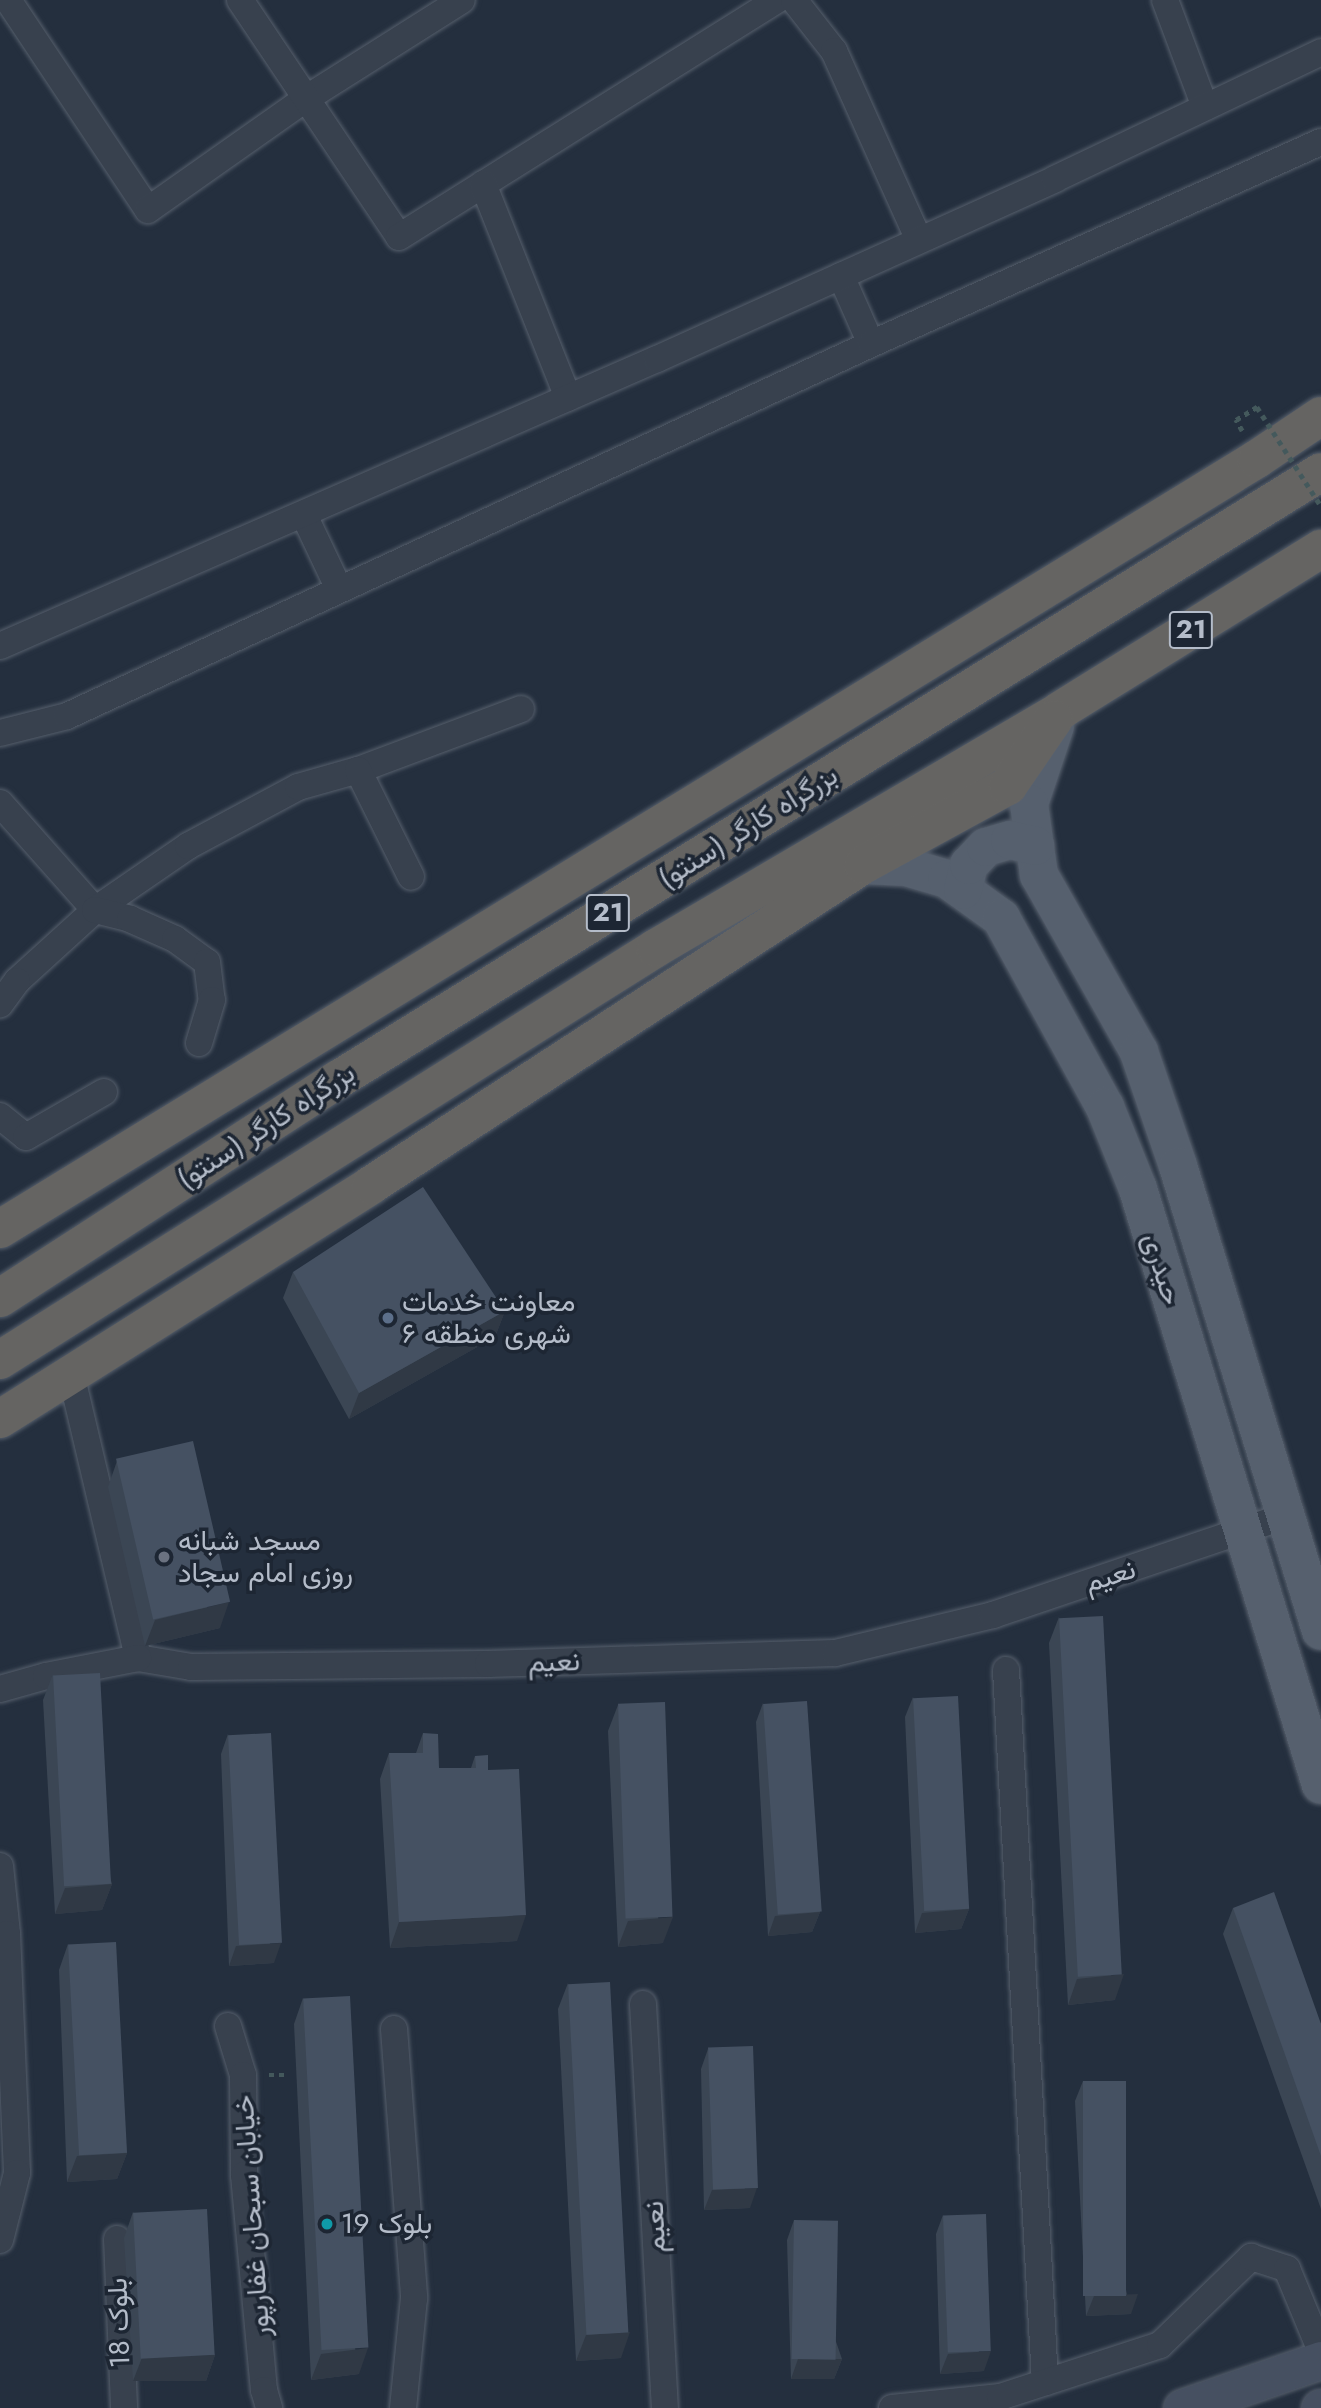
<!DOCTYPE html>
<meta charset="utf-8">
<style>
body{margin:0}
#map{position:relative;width:1321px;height:2408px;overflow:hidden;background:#242f3e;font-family:Jost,Vazirmatn,sans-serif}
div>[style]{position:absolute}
.path>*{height:4.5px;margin-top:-2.25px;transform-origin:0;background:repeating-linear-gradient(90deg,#44595c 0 5px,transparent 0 10px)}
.roads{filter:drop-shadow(0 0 2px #565f6c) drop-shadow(0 0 2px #565f6c)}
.minor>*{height:26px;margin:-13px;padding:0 13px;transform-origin:13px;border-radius:13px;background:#38414e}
.secondary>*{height:37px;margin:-18.5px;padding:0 18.5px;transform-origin:18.5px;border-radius:18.5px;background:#465061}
.primary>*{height:38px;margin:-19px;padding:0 19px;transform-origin:19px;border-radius:19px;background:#56606e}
.trunk>*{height:38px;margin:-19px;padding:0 19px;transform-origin:19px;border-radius:19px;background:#656462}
.path-bridge>*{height:4.5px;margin-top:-2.25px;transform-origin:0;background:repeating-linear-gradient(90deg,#44595c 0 5px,transparent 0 10px)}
.wall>*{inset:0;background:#3b4654}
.shaded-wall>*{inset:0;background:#303945}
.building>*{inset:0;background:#455162;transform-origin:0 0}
.dots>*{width:19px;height:19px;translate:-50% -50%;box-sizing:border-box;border:4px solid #1d2633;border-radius:50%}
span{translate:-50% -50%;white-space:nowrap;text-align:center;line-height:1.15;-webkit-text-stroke:7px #1d2633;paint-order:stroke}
.shield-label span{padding:2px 5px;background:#1d2633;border:2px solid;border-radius:5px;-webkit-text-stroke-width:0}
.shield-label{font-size:26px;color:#b4bcc9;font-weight:700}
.street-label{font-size:28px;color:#b4bcc9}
.poi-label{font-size:28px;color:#b4bcc9}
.left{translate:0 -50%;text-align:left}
</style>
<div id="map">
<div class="path">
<i style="left:1242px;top:431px;width:13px;rotate:-119deg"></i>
<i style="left:1236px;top:420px;width:25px;rotate:-32deg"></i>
<i style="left:269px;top:2075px;width:17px"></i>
</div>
<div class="roads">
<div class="minor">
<i style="left:8px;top:0;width:252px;rotate:56.3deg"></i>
<i style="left:148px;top:210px;width:194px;rotate:-35.2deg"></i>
<i style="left:307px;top:98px;width:183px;rotate:-32.3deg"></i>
<i style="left:240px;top:0;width:285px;rotate:56.1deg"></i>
<i style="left:399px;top:237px;width:446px;rotate:-32.1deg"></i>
<i style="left:794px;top:0;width:65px;rotate:51.9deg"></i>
<i style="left:834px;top:51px;width:207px;rotate:65.8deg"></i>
<i style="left:1165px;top:0;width:114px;rotate:69.5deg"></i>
<i style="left:483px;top:184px;width:230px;rotate:68.3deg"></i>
<i style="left:841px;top:276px;width:74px;rotate:66.2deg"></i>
<i style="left:304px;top:515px;width:82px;rotate:64.7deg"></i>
<i style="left:0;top:646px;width:717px;rotate:-23.6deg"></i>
<i style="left:657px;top:359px;width:437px;rotate:-24.3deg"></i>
<i style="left:1055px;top:179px;width:295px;rotate:-25.5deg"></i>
<i style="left:0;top:733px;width:69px;rotate:-14.2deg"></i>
<i style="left:67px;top:716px;width:886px;rotate:-24.83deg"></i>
<i style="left:871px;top:344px;width:493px;rotate:-24.2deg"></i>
<i style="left:358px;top:770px;width:174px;rotate:-20.5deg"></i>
<i style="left:0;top:803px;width:143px;rotate:48.4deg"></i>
<i style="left:95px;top:910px;width:105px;rotate:137.7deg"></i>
<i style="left:17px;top:981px;width:29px;rotate:126deg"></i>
<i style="left:95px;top:910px;width:113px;rotate:-34.5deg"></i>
<i style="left:188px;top:846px;width:125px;rotate:-28.2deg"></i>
<i style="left:298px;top:787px;width:62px;rotate:-15.8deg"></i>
<i style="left:358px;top:770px;width:119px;rotate:63.6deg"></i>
<i style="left:95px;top:910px;width:36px;rotate:14deg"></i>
<i style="left:130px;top:919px;width:49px;rotate:24deg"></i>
<i style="left:175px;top:939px;width:39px;rotate:36deg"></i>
<i style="left:207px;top:962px;width:38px;rotate:83deg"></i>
<i style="left:212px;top:1000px;width:45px;rotate:106.8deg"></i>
<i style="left:0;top:1116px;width:33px;rotate:39deg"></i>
<i style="left:26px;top:1137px;width:90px;rotate:-30deg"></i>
<i style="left:71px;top:1374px;width:292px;rotate:76.7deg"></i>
<i style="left:138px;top:1658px;width:54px;rotate:9.6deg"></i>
<i style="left:191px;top:1667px;width:297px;rotate:-0.6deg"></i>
<i style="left:488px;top:1664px;width:347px;rotate:-1.8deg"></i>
<i style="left:835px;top:1653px;width:163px;rotate:-13.5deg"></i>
<i style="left:993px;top:1615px;width:309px;rotate:-18.7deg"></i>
<i style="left:1006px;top:1670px;width:713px;rotate:86.86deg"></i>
<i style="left:0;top:1689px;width:48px;rotate:-15.8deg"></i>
<i style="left:46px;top:1676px;width:94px;rotate:-11.1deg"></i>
<i style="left:0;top:1866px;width:68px;rotate:84.1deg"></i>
<i style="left:7px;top:1934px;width:239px;rotate:87.6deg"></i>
<i style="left:17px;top:2173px;width:69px;rotate:104.2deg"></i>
<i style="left:643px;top:2004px;width:405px;rotate:86.9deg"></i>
<i style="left:228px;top:2026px;width:51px;rotate:73deg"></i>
<i style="left:243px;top:2075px;width:100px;rotate:89.4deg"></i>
<i style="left:244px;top:2175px;width:216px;rotate:84.7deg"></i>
<i style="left:264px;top:2390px;width:19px;rotate:74deg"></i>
<i style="left:394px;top:2029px;width:270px;rotate:85.7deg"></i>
<i style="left:414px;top:2298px;width:111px;rotate:95.7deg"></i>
<i style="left:117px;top:2239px;width:169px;rotate:87.6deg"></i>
<i style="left:892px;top:2408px;width:109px;rotate:-5.8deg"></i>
<i style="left:1000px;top:2397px;width:168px;rotate:-18deg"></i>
<i style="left:1160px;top:2345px;width:127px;rotate:-44deg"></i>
<i style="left:1251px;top:2257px;width:38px;rotate:18deg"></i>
<i style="left:1287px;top:2269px;width:89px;rotate:67.5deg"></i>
</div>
<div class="secondary">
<i style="left:1182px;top:2408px;width:147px;rotate:-19.1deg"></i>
<i style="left:1320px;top:2408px;width:1px"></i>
</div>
<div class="primary">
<i style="left:1055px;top:726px;width:82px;rotate:108.4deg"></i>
<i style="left:1029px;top:804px;width:72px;rotate:82deg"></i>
<i style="left:1039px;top:875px;width:203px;rotate:60.5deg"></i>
<i style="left:1139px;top:1052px;width:120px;rotate:71.1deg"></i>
<i style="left:1178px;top:1166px;width:486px;rotate:72.9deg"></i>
<i style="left:863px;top:865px;width:43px;rotate:2.7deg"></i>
<i style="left:906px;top:867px;width:43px;rotate:16.3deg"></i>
<i style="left:947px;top:879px;width:67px;rotate:35.8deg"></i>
<i style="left:1001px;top:918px;width:216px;rotate:61.2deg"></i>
<i style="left:1105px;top:1107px;width:88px;rotate:68.1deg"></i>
<i style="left:1138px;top:1189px;width:623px;rotate:72.93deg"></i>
<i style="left:963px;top:890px;width:26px;rotate:-77deg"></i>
<i style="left:969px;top:865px;width:25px;rotate:-47deg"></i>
<i style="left:986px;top:847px;width:25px;rotate:-16deg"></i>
<i style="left:1010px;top:840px;width:26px;rotate:13deg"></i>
</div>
<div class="trunk">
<i style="left:0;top:1229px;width:1474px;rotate:-31.49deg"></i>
<i style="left:1257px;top:459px;width:77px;rotate:-33.9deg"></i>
<i style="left:0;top:1298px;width:404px;rotate:-32.9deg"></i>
<i style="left:339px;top:1079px;width:1154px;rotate:-31.72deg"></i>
<i style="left:0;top:1360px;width:775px;rotate:-32.13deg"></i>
<i style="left:656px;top:948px;width:470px;rotate:-30.4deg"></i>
<i style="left:1061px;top:710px;width:306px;rotate:-31.8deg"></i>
<i style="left:0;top:1419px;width:439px;rotate:-32.2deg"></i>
<i style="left:371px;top:1185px;width:587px;rotate:-33.04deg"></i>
<i style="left:863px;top:865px;width:165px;rotate:-28.6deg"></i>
<i style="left:1008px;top:786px;width:81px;rotate:-55.5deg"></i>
</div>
</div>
<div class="path-bridge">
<i style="left:1257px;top:407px;width:118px;rotate:57.1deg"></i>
</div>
<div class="wall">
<i style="clip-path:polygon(293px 1272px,505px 1311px,495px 1337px,349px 1419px,283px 1298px)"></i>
<i style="clip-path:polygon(117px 1461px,220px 1628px,145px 1646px,108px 1487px)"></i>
<i style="clip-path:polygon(1059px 1617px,1115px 2000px,1068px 2005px,1049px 1643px)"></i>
<i style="clip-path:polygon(53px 1674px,112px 1884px,102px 1910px,55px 1914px,43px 1700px)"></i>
<i style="clip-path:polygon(913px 1697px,969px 1909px,961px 1929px,915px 1933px,905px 1717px)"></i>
<i style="clip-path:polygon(763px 1703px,820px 1912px,812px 1932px,768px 1936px,756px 1722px)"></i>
<i style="clip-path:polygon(618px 1705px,663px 1943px,618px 1947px,608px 1731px)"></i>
<i style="clip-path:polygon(423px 1733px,439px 1768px,471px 1768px,475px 1756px,488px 1770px,517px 1941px,390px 1948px,380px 1779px,389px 1753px,416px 1753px)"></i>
<i style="clip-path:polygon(228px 1734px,274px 1963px,229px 1966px,221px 1754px)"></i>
<i style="clip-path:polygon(1233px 1908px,1321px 2024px,1321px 2209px,1223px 1934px)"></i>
<i style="clip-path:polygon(68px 1944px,127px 2153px,117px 2179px,67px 2182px,59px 1970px)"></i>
<i style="clip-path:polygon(568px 1983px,621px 2358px,576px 2361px,558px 2009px)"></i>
<i style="clip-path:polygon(303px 1998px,359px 2374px,311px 2380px,294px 2024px)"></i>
<i style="clip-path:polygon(708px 2049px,750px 2208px,704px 2210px,701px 2069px)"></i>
<i style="clip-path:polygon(1083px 2081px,1131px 2314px,1086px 2316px,1075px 2101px)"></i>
<i style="clip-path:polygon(133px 2212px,215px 2355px,206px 2381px,133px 2381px,124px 2238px)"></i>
<i style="clip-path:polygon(943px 2215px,984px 2371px,940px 2374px,936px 2234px)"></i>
<i style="clip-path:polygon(794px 2220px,842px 2359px,834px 2379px,791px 2379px,787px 2240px)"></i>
</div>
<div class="shaded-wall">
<i style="clip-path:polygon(505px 1311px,495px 1337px,349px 1419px,359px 1393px)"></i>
<i style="clip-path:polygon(229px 1602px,220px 1628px,145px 1646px,155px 1620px)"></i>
<i style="clip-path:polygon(112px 1884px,102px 1910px,55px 1914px,65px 1888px)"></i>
<i style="clip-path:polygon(969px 1909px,961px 1929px,915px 1933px,922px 1913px)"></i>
<i style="clip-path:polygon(820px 1912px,812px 1932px,768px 1936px,775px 1916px)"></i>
<i style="clip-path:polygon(526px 1915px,517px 1941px,390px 1948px,399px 1922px)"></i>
<i style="clip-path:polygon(673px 1917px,663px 1943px,618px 1947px,628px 1921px)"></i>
<i style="clip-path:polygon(281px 1943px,274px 1963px,229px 1966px,236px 1946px)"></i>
<i style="clip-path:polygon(1124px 1974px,1115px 2000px,1068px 2005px,1077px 1979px)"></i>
<i style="clip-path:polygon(127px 2153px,117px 2179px,67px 2182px,77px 2156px)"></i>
<i style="clip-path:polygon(757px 2188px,750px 2208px,704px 2210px,712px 2190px)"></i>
<i style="clip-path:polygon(1138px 2294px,1131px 2314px,1086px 2316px,1094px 2296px)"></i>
<i style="clip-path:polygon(630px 2332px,621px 2358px,576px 2361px,586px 2335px)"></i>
<i style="clip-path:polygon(368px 2348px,359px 2374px,311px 2380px,321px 2354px)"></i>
<i style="clip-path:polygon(991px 2351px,984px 2371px,940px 2374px,948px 2354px)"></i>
<i style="clip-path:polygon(143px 2355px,215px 2355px,206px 2381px,133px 2381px)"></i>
<i style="clip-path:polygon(798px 2359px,842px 2359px,834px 2379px,791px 2379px)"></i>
</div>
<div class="building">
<i style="clip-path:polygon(423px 1187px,505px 1311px,359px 1393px,293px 1272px)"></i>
<i style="left:193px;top:1441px;width:165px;height:79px;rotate:77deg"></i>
<i style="left:1103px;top:1616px;width:359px;height:44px;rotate:87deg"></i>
<i style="left:100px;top:1673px;width:211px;height:47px;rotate:87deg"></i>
<i style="left:958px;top:1696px;width:213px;height:45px;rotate:87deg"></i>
<i style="left:807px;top:1701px;width:211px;height:44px;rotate:86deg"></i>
<i style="left:665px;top:1702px;width:215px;height:47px;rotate:88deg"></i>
<i style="left:271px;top:1733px;width:210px;height:43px;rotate:87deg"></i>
<i style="clip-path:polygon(423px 1733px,438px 1734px,439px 1768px,476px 1768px,475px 1756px,488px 1755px,488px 1770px,519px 1769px,526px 1915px,399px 1922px,389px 1753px,423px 1753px)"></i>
<i style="clip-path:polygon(1274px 1892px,1321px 2024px,1321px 2156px,1233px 1908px)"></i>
<i style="left:116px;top:1942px;width:211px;height:48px;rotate:87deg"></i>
<i style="left:610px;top:1982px;width:351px;height:42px;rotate:87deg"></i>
<i style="left:350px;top:1996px;width:352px;height:47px;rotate:87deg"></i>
<i style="left:753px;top:2046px;width:142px;height:45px;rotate:88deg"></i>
<i style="left:1083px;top:2081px;width:43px;height:215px"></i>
<i style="left:207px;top:2209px;width:146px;height:74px;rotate:87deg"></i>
<i style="left:986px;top:2214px;width:137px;height:43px;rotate:88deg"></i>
<i style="left:794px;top:2220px;width:44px;height:139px;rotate:1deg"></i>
</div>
<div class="dots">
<i style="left:388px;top:1318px;background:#5c6f8a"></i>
<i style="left:164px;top:1557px;background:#6b7280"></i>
<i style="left:327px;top:2224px;background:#0f9aa8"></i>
</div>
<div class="shield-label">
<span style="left:1191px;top:630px">21</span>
<span style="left:608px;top:913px">21</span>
</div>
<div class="street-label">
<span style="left:748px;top:827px;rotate:-32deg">بزرگراه کارگر (سنتو)</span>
<span style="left:266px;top:1126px;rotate:-33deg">بزرگراه کارگر (سنتو)</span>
<span style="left:1162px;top:1269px;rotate:73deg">حیدری</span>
<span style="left:1110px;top:1576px;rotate:-18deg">نعیم</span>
<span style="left:554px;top:1662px;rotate:-2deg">نعیم</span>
<span style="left:252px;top:2216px;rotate:-94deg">خیابان سبحان غفارپور</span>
<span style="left:655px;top:2227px;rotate:-93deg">نعیم</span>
<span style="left:119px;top:2323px;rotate:-92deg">بلوک 18</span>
</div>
<div class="poi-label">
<span class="left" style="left:402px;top:1318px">معاونت خدمات<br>شهری منطقه ۶</span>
<span class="left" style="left:178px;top:1557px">مسجد شبانه<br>روزی امام سجاد</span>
<span class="left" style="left:341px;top:2224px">بلوک 19</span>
</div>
</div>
